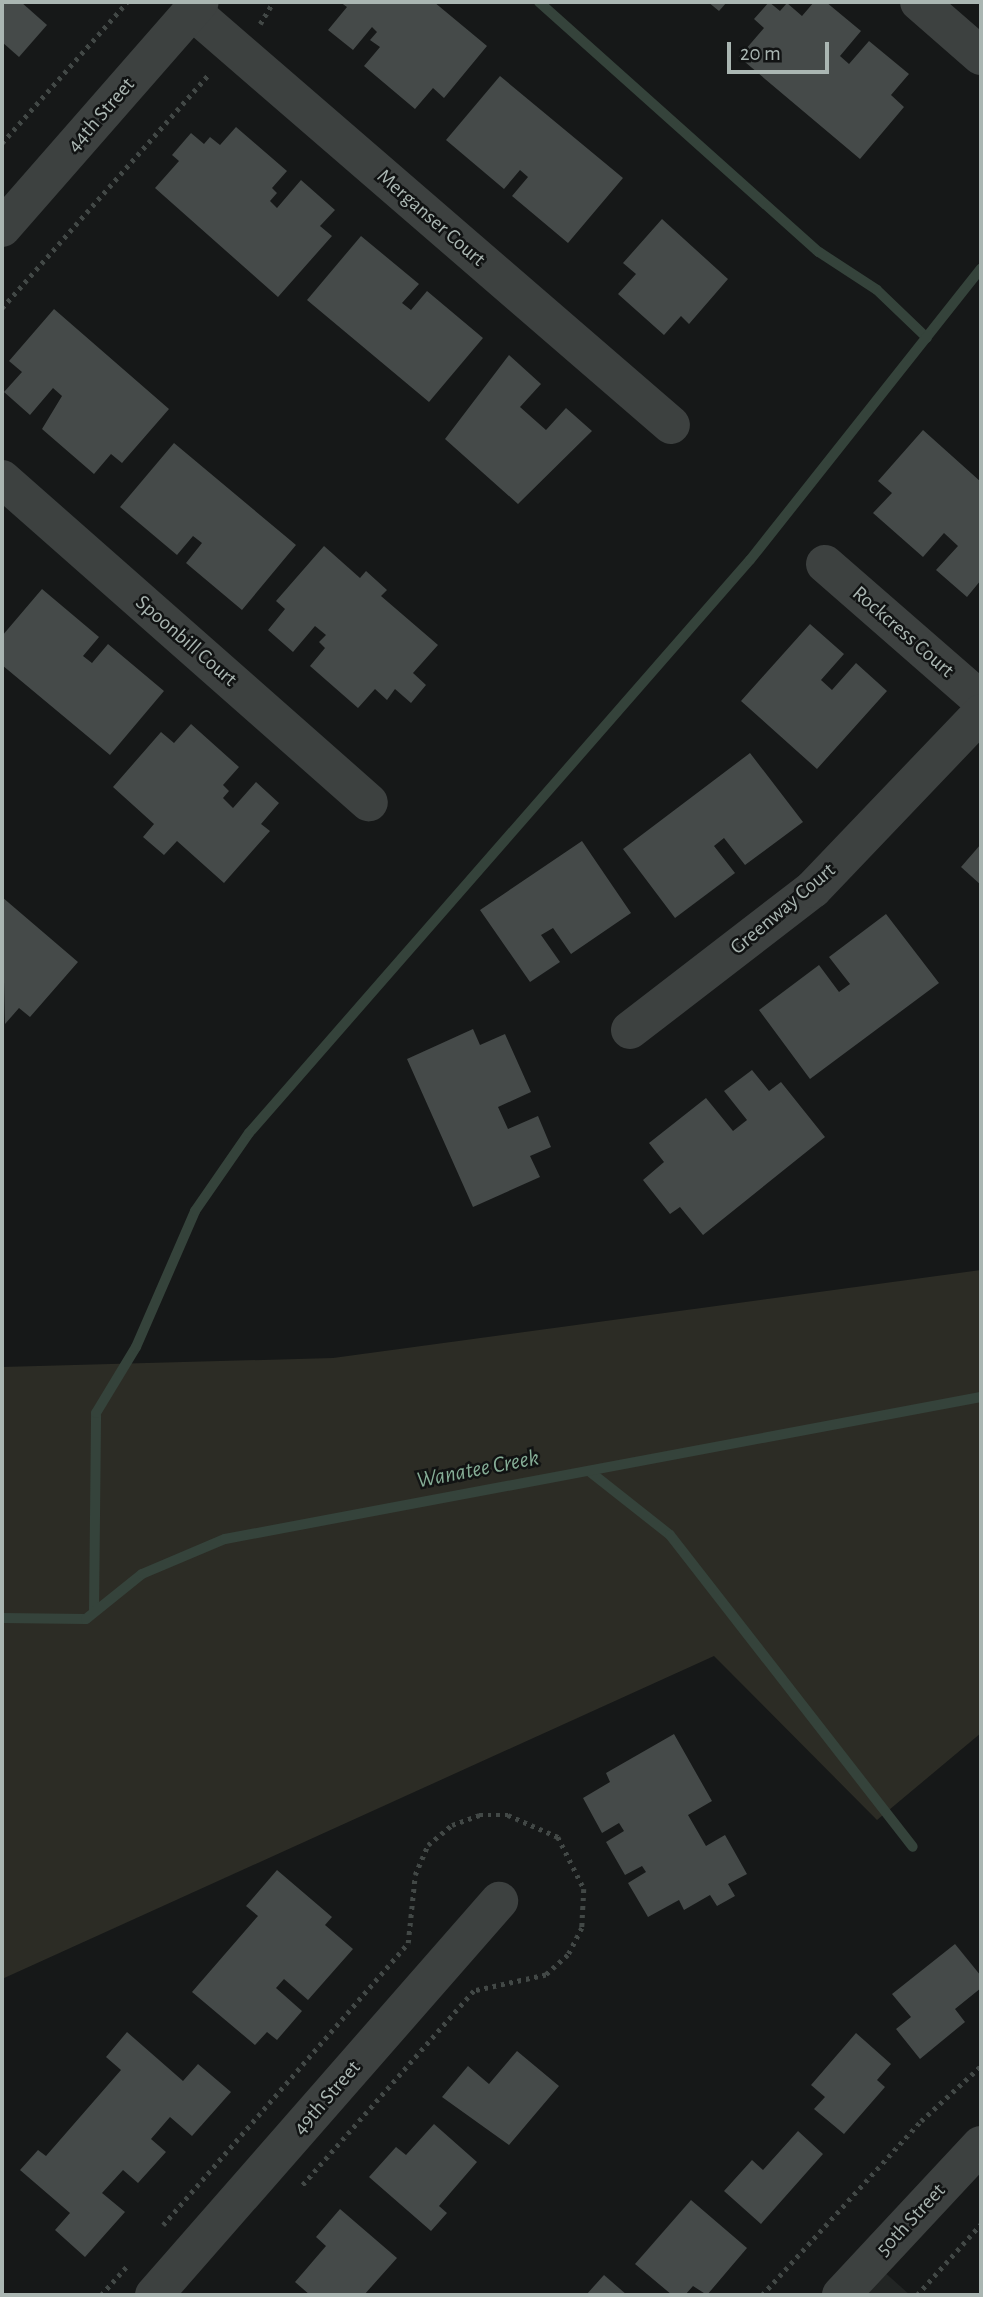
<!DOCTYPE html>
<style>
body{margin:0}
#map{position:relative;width:983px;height:2297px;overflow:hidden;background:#161818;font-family:"Alegreya Sans",sans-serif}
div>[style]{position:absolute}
.built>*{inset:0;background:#222524}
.green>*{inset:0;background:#2c2c25}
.stream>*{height:10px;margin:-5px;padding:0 5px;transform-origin:5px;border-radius:5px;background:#35433b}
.building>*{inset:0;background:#454a49}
.path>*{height:4.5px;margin-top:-2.25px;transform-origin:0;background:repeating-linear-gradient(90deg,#424846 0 3.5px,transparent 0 8.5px)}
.minor>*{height:38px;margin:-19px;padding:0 19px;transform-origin:19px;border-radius:19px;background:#3d4140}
span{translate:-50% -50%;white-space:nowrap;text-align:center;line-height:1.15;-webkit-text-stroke:5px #111313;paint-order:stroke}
.street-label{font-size:21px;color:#aab6b2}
.water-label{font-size:23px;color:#85ad96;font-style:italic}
.frame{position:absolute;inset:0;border:4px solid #aab6b2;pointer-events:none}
.scale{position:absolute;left:727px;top:42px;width:102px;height:32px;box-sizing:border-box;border:4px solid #aab6b2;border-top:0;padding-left:9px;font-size:21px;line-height:24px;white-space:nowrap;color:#aab6b2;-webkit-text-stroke:5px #111313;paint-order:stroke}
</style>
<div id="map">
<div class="built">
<i style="clip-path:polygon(872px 2261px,910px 2295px,841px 2295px)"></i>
</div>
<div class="green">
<i style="clip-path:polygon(981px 1270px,981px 1733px,877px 1820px,714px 1656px,2px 1979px,2px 1367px,333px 1358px)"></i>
</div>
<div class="stream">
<i style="left:539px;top:2px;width:375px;rotate:41.8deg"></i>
<i style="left:819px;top:252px;width:69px;rotate:33.2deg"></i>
<i style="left:877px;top:290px;width:69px;rotate:43.8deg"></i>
<i style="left:589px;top:1471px;width:103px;rotate:38.3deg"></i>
<i style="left:670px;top:1535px;width:395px;rotate:52.1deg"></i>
<i style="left:94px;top:1612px;width:199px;rotate:-89.4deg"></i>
<i style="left:96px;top:1413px;width:77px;rotate:-58.8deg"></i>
<i style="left:136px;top:1347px;width:148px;rotate:-66.5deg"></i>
<i style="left:195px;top:1211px;width:95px;rotate:-55.3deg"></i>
<i style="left:249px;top:1133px;width:761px;rotate:-48.84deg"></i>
<i style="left:750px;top:560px;width:372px;rotate:-51.6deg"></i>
<i style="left:2px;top:1618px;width:84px;rotate:0.7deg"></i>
<i style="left:86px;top:1619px;width:72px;rotate:-38.8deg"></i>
<i style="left:142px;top:1574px;width:90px;rotate:-22.9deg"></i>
<i style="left:225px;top:1539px;width:769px;rotate:-10.64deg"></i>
</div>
<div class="building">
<i style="clip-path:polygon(2px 2px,21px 2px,47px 25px,19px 57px,2px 42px)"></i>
<i style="clip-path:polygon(340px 2px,434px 2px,487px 46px,444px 98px,433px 88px,415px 109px,364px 66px,380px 47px,370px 40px,377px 32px,372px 27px,353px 50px,328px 30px,347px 7px)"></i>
<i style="clip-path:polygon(708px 2px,727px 2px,719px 11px)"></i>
<i style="clip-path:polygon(769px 2px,780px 11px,787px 3px,802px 16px,814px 2px,826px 2px,861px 31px,840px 56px,849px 64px,869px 41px,909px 74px,891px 95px,904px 107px,860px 159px,739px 57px,764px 28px,754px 19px)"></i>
<i style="clip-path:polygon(500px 76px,623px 178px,568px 243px,512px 196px,528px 177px,520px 170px,504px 189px,446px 140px)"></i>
<i style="clip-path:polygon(236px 127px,287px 171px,272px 188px,277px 193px,270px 201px,277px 208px,301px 180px,335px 210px,320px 226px,332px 236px,278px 297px,155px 188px,179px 161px,172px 155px,191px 133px,204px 144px,210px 137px,220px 145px)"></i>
<i style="clip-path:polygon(662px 219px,728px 279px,689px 324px,681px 316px,664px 335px,618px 294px,636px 274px,623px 263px)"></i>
<i style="clip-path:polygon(361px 236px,419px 284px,402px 303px,411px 310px,427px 291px,483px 338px,429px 402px,307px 300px)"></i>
<i style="clip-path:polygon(54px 309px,169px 409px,122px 463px,111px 454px,94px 474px,42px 429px,62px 396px,53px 388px,30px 415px,4px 392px,22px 372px,9px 361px)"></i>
<i style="clip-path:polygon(509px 355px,541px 384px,520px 407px,546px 430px,566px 408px,592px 431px,518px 504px,445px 439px)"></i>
<i style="clip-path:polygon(923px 430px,981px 482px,981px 580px,967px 597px,936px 570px,958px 546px,944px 533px,923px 557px,873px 513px,892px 493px,878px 481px)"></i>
<i style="clip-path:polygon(174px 443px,296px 545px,242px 610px,186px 563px,202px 543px,193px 536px,177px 555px,120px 507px)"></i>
<i style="clip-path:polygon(324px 546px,360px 578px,366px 571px,387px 590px,381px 596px,438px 645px,413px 673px,426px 685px,411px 703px,395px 689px,387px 700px,375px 689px,358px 708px,310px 666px,325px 648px,319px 642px,326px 635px,315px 626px,293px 652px,268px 630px,285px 609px,276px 601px)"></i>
<i style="clip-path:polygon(42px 589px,99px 637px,83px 656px,92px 663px,108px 644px,164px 691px,110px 755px,2px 665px,2px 636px)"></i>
<i style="clip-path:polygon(810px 624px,844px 654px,821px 680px,832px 690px,856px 663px,887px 691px,817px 769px,741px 701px)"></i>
<i style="clip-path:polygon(191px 724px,239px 767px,223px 785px,229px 791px,223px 798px,233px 808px,256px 782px,279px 803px,261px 824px,270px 831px,224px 883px,177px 841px,164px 855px,143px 837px,154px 824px,113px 787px,161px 732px,174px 743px)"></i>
<i style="clip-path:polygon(750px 753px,803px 822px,745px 865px,724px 838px,714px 846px,735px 873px,675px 918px,623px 849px)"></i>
<i style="clip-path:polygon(582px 841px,631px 913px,571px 954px,553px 928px,541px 935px,560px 962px,530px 982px,480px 910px)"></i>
<i style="clip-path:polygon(981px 844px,981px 885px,961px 867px)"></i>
<i style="clip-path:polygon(2px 897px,78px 962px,30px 1017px,19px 1008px,5px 1024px)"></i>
<i style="clip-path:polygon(886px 914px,939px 983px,810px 1079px,759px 1010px,819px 965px,839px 992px,850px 984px,829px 957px)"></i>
<i style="clip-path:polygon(473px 1029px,480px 1045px,505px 1034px,531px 1092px,498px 1107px,508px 1129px,538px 1116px,551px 1147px,530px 1156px,540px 1177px,473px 1207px,407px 1059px)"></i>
<i style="clip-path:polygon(752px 1070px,769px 1091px,781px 1082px,825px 1137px,703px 1235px,680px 1207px,670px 1214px,643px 1180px,664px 1162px,649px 1143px,706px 1098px,733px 1131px,747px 1120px,724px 1091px)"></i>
<i style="clip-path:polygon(674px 1734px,712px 1801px,688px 1815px,706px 1846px,725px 1835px,747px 1874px,728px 1884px,735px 1896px,717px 1906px,710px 1895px,684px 1910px,679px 1900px,648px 1917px,628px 1883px,646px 1872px,642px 1866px,625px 1875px,606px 1842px,624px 1831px,619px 1823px,602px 1833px,583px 1798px,610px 1782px,606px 1773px)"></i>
<i style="clip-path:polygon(277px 1870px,332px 1917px,325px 1925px,353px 1949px,308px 2000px,284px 1979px,276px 1988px,302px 2011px,277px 2040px,267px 2032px,255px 2045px,192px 1992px,258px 1916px,246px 1906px)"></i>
<i style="clip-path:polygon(955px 1944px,981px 1976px,981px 1988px,955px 2009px,965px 2022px,920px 2059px,896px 2029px,911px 2017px,892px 1994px)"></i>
<i style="clip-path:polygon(127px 2032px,183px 2081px,198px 2064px,231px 2092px,192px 2136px,170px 2117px,151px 2139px,166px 2152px,138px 2183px,123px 2170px,102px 2193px,125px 2212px,85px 2257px,55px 2230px,70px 2213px,20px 2170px,38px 2150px,46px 2156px,121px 2070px,106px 2057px)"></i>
<i style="clip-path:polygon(856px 2033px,891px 2064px,877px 2080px,885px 2087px,844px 2134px,814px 2109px,825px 2097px,811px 2085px)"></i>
<i style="clip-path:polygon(517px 2051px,559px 2086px,509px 2145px,442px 2097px,468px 2066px,489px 2084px)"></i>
<i style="clip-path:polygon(434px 2124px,477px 2162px,439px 2206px,447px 2213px,431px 2231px,369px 2177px,396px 2147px,406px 2155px)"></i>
<i style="clip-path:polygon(798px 2131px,823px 2154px,761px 2224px,724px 2191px,752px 2160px,763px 2170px)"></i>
<i style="clip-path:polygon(691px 2200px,747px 2248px,707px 2295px,693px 2286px,685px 2295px,672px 2295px,635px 2264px)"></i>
<i style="clip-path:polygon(340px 2209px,397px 2258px,364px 2295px,310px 2295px,295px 2282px,326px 2246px,316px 2237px)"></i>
<i style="clip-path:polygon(604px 2275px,627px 2295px,586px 2295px)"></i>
</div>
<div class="path">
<i style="left:260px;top:24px;width:26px;rotate:-59deg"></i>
<i style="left:2px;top:143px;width:188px;rotate:-48.4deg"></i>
<i style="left:2px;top:308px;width:314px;rotate:-48.5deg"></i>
<i style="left:163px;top:2225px;width:374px;rotate:-49deg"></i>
<i style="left:408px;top:1943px;width:68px;rotate:-84.1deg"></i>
<i style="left:415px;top:1875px;width:33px;rotate:-67deg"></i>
<i style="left:428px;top:1845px;width:31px;rotate:-40deg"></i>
<i style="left:452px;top:1825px;width:29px;rotate:-20deg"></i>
<i style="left:479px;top:1815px;width:29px"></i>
<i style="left:508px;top:1815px;width:55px;rotate:23.7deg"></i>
<i style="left:558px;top:1837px;width:58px;rotate:63.4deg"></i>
<i style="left:584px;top:1889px;width:39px;rotate:93deg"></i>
<i style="left:582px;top:1928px;width:30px;rotate:117deg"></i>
<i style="left:568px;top:1955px;width:30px;rotate:138deg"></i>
<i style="left:546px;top:1975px;width:74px;rotate:167.5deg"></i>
<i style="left:474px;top:1991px;width:261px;rotate:131.4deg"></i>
<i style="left:101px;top:2295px;width:39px;rotate:-48deg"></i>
<i style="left:762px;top:2295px;width:236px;rotate:-47.6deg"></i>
<i style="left:921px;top:2121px;width:81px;rotate:-42.5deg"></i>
<i style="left:917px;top:2295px;width:96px;rotate:-48deg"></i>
</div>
<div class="minor">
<i style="left:919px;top:2px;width:82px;rotate:41.1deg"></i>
<i style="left:192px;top:11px;width:633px;rotate:40.84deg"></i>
<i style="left:2px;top:228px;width:300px;rotate:-48.8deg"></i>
<i style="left:2px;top:479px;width:489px;rotate:41.4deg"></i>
<i style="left:825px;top:564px;width:207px;rotate:41.1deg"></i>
<i style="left:630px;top:1030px;width:231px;rotate:-37.6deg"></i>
<i style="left:813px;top:889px;width:243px;rotate:-46.3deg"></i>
<i style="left:154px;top:2295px;width:524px;rotate:-48.79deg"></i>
<i style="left:841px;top:2295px;width:205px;rotate:-47deg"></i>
</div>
<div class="street-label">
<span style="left:101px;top:115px;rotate:-49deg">44th Street</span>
<span style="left:431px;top:218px;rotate:41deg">Merganser Court</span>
<span style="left:903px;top:632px;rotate:41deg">Rockcress Court</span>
<span style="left:186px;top:641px;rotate:41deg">Spoonbill Court</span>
<span style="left:783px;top:909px;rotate:-40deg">Greenway Court</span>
<span style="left:327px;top:2098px;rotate:-49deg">49th Street</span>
<span style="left:911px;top:2220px;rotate:-47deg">50th Street</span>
</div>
<div class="water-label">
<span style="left:478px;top:1470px;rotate:-11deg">Wanatee Creek</span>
</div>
<div class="frame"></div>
<div class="scale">20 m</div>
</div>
